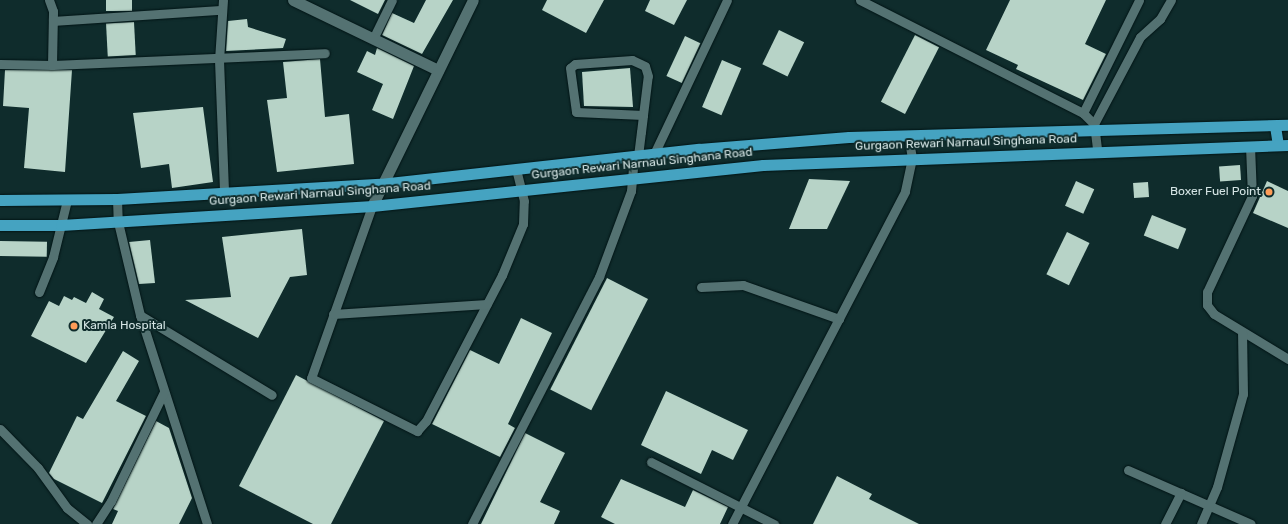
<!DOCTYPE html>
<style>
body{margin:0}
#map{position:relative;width:1288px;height:524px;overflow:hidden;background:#0f2c2c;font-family:Rubik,sans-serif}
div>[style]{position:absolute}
.building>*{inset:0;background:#b7d3c7;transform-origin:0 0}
.roads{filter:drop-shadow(0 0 1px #001415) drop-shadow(0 0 1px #001415)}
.service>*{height:9px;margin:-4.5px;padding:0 4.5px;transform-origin:4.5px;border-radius:4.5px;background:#547272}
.minor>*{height:11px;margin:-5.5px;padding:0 5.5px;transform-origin:5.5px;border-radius:5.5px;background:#547272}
.trunk>*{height:11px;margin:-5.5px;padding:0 5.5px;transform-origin:5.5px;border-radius:5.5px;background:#45a3c1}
.dots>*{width:11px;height:11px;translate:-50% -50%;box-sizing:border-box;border:2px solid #0f2c2c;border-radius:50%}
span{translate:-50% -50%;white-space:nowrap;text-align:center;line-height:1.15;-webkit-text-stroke:4px #0f2c2c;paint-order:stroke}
.street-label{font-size:12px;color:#d4e4e4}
.poi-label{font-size:12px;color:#d4e4e4}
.right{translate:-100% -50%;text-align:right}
.left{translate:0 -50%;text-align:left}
</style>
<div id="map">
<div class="building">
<i style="left:106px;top:0;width:26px;height:11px"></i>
<i style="clip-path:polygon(350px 0,385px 0,378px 14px)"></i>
<i style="clip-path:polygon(426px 0,453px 0,422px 54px,382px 35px,392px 13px,414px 23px)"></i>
<i style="clip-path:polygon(547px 0,604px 0,586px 33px,542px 10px)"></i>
<i style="clip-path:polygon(650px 0,687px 0,674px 25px,645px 11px)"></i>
<i style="clip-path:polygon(1010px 0,1106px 0,1085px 44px,1106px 54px,1083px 100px,1016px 69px,1018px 65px,986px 50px)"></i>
<i style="clip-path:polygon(247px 19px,248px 27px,286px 39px,283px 48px,226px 51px,228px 21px)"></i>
<i style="left:134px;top:22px;width:33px;height:28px;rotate:87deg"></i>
<i style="left:779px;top:30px;width:28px;height:38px;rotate:26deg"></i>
<i style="left:915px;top:35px;width:27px;height:75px;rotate:27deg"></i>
<i style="left:685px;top:36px;width:17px;height:44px;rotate:25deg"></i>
<i style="clip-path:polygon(377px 48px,414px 66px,393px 119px,372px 110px,383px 84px,357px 72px,367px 51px,375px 55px)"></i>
<i style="clip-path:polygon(320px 59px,325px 117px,349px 114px,354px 164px,277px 172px,267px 100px,287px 98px,283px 62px)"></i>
<i style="left:722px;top:60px;width:21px;height:51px;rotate:23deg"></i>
<i style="clip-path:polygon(630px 68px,633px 107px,584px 106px,582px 72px)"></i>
<i style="clip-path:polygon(5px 70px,72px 70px,65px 172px,24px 168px,29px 108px,3px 106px)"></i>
<i style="clip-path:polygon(203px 107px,213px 182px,172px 188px,169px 164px,141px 168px,133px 113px)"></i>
<i style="left:1240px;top:165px;width:15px;height:21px;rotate:86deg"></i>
<i style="clip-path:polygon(809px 179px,850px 181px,827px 229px,789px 229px)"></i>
<i style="left:1076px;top:181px;width:20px;height:27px;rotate:24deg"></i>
<i style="clip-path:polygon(1267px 181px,1288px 191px,1288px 228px,1253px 213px)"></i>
<i style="left:1148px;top:182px;width:15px;height:15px;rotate:86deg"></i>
<i style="left:1152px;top:215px;width:37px;height:22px;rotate:22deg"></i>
<i style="clip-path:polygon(302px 229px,307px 275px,290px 277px,258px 338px,185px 300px,231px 297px,222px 237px)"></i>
<i style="left:1067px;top:232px;width:25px;height:47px;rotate:26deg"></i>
<i style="clip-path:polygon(150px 240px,155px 283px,139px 284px,129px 242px)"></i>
<i style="left:0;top:241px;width:47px;height:15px;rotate:1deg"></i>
<i style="left:607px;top:278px;width:46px;height:125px;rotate:27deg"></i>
<i style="clip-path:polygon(92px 292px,104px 299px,99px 309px,114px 317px,86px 363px,31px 336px,49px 301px,59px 306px,64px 296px,72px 300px,74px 297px,86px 303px)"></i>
<i style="clip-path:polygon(521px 318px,552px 333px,508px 424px,515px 428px,500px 457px,432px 424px,470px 350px,499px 364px)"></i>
<i style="clip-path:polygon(123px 351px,139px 361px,116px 401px,146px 416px,102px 503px,54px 479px,49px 473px,77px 416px,83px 419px)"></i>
<i style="clip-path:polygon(296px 375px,384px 421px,331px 524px,313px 524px,239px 486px)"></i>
<i style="clip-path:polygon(666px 391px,748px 430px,733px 460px,712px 450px,701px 474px,641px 445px)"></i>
<i style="clip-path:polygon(156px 421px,169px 428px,192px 498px,179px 524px,112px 524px,118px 511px,113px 509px)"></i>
<i style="clip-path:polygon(525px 433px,565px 453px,540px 502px,560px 511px,554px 524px,481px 524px)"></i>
<i style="clip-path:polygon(837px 476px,872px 494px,869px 499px,919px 524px,813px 524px)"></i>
<i style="clip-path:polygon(621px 479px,685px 507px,693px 490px,728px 507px,720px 524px,615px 524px,601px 517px)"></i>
</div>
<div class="roads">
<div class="service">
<i style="left:223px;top:0;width:60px;rotate:93.8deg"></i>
<i style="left:219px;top:60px;width:133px;rotate:87.8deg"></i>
<i style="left:860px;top:0;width:250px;rotate:26.9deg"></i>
<i style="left:1083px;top:113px;width:16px;rotate:45deg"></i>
<i style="left:1094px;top:124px;width:26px;rotate:83deg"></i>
<i style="left:53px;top:21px;width:167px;rotate:-3.8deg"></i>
<i style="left:373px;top:39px;width:43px;rotate:-64deg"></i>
<i style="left:0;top:64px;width:52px;rotate:1.1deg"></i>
<i style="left:52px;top:65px;width:54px;rotate:-88.9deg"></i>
<i style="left:53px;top:11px;width:12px;rotate:-110deg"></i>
<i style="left:52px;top:65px;width:273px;rotate:-2.5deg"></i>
<i style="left:1083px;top:113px;width:126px;rotate:-63.6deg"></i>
<i style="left:1094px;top:124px;width:98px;rotate:-62.1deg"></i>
<i style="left:1140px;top:37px;width:27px;rotate:-42deg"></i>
<i style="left:1160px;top:19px;width:22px;rotate:-60deg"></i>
<i style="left:1250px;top:146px;width:50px;rotate:87.7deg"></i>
<i style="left:1252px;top:196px;width:106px;rotate:115.1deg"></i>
<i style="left:1207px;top:292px;width:13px;rotate:90deg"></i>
<i style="left:1207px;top:305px;width:11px;rotate:52deg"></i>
<i style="left:1214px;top:314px;width:87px;rotate:31.3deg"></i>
<i style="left:654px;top:154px;width:170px;rotate:-64.6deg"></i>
<i style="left:638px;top:156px;width:24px;rotate:-83deg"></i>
<i style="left:641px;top:132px;width:17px;rotate:-83deg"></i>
<i style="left:643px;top:115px;width:39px;rotate:-83deg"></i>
<i style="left:648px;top:76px;width:10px;rotate:-107deg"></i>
<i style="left:645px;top:66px;width:14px;rotate:-155deg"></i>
<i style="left:632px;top:60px;width:57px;rotate:176deg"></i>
<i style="left:575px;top:64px;width:6px;rotate:141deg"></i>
<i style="left:570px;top:68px;width:44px;rotate:82.2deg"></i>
<i style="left:576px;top:112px;width:67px;rotate:2.6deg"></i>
<i style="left:117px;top:199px;width:23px;rotate:88deg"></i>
<i style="left:118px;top:222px;width:96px;rotate:76.7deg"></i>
<i style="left:140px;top:315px;width:219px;rotate:72.2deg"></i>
<i style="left:372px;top:206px;width:182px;rotate:109.5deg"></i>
<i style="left:311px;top:378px;width:119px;rotate:26.6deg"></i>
<i style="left:417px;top:431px;width:13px;rotate:-48deg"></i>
<i style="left:426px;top:421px;width:165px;rotate:-62.5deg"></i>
<i style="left:502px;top:275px;width:55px;rotate:-67.6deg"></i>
<i style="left:523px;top:224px;width:23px;rotate:-88deg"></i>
<i style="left:524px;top:201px;width:33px;rotate:-104deg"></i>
<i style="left:701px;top:287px;width:42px;rotate:-2.7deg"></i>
<i style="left:743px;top:285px;width:102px;rotate:19.5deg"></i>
<i style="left:39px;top:292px;width:38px;rotate:-68deg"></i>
<i style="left:53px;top:257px;width:59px;rotate:-76.2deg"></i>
<i style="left:333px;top:314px;width:154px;rotate:-3.7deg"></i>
<i style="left:140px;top:315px;width:154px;rotate:31.2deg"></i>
<i style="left:0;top:429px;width:54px;rotate:45.7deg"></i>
<i style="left:38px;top:468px;width:49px;rotate:54.1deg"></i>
<i style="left:67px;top:508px;width:26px;rotate:39deg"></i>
<i style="left:651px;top:462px;width:138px;rotate:26.8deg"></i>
<i style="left:1128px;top:470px;width:134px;rotate:23.7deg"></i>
<i style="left:96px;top:524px;width:27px;rotate:-57deg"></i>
<i style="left:111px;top:501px;width:121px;rotate:-64.1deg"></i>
<i style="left:472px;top:524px;width:278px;rotate:-62.8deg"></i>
<i style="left:599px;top:277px;width:92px;rotate:-69.6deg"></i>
<i style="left:631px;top:191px;width:35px;rotate:-85deg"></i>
<i style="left:732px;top:524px;width:375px;rotate:-62.5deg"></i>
<i style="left:905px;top:191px;width:34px;rotate:-78deg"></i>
<i style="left:912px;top:158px;width:22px;rotate:-100deg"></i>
<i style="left:1165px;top:524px;width:35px;rotate:-63deg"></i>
<i style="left:1201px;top:524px;width:40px;rotate:-66.6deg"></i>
<i style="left:1217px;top:487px;width:97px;rotate:-74.4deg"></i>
<i style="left:1243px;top:394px;width:62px;rotate:-90.9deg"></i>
</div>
<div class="minor">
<i style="left:293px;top:0;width:161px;rotate:25.8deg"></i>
<i style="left:372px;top:206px;width:229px;rotate:-63.9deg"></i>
</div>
<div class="trunk">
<i style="left:1275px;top:126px;width:19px;rotate:81deg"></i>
<i style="left:0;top:200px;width:117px;rotate:-0.5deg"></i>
<i style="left:117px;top:199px;width:263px;rotate:-3.3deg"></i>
<i style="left:380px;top:184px;width:321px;rotate:-6.3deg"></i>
<i style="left:699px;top:149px;width:150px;rotate:-4.6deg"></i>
<i style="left:849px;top:137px;width:439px;rotate:-1.6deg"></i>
<i style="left:0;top:225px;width:61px"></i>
<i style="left:61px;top:225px;width:312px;rotate:-3.5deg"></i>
<i style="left:372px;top:206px;width:393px;rotate:-6deg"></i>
<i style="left:763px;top:165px;width:525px;rotate:-2.18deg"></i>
</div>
</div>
<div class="dots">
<i style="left:1269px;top:192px;background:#fe9c57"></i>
<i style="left:74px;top:326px;background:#fe9c57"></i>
</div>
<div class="street-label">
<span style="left:966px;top:143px;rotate:-2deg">Gurgaon Rewari Narnaul Singhana Road</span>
<span style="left:642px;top:164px;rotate:-6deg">Gurgaon Rewari Narnaul Singhana Road</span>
<span style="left:320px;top:194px;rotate:-4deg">Gurgaon Rewari Narnaul Singhana Road</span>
</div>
<div class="poi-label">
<span class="right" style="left:1261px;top:192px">Boxer Fuel Point</span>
<span class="left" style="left:83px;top:326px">Kamla Hospital</span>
</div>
</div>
